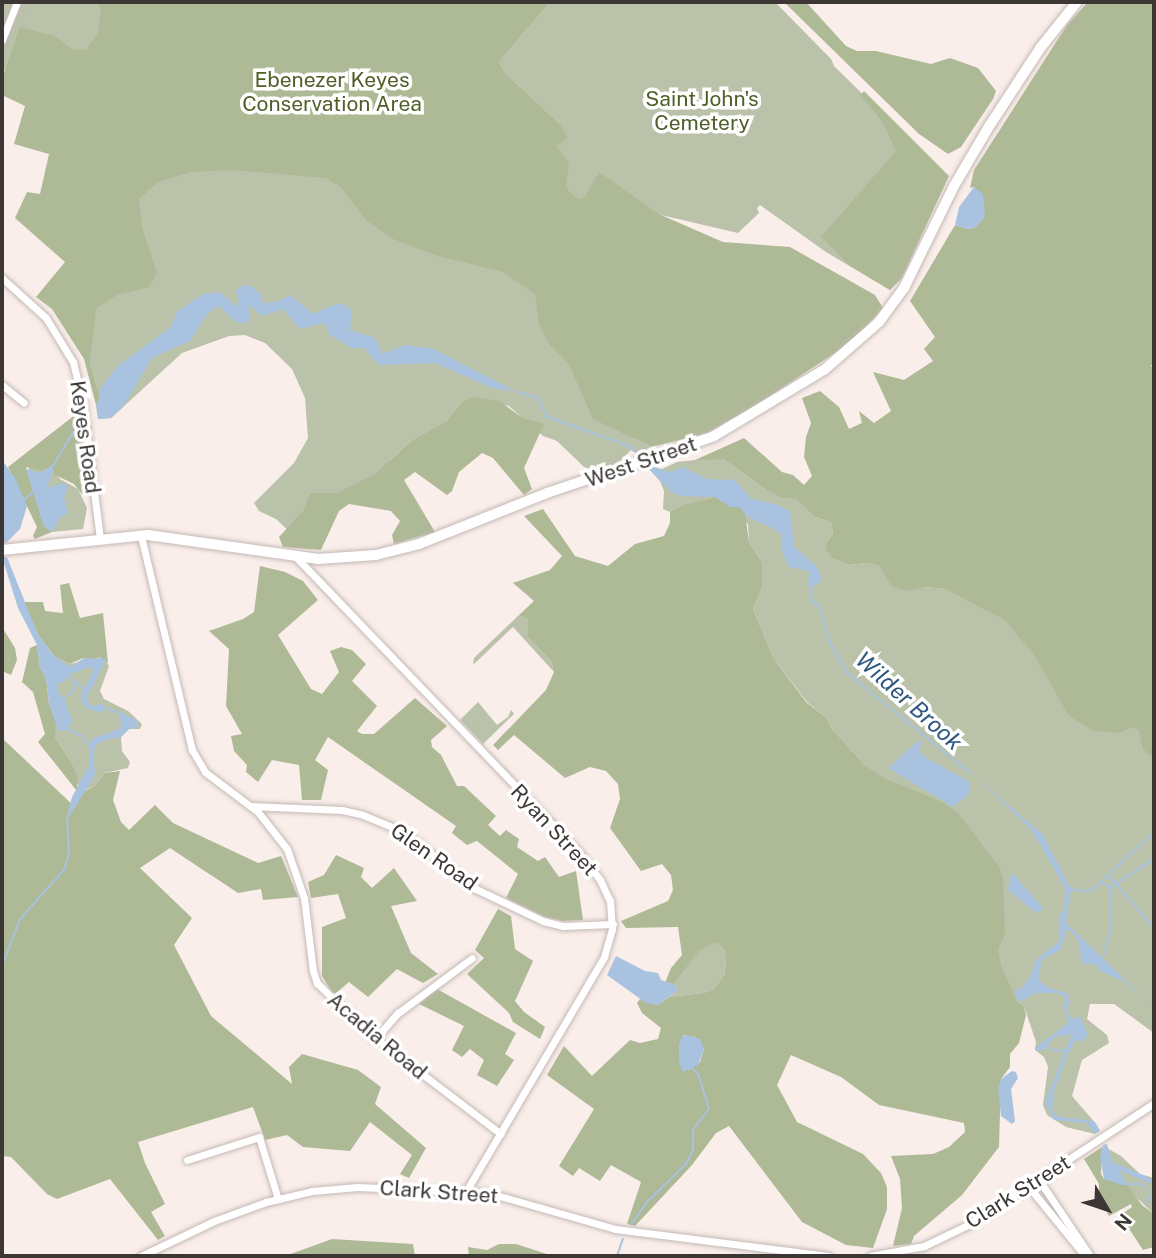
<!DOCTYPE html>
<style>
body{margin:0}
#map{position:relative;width:1156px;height:1258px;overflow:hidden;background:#faeeea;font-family:"Public Sans",sans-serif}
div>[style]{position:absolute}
.green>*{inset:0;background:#bac2aa}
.forest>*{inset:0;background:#aeb996}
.water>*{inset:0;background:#a8c2df}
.stream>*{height:2px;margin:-1px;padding:0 1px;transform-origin:1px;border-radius:1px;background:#a8c2df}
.roads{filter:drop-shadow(0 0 2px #c4b9b5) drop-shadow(0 0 2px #c4b9b5)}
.minor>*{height:7px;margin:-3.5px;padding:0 3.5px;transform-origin:3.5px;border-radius:3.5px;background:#fff}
.secondary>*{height:10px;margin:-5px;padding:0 5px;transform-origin:5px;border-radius:5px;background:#fff}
span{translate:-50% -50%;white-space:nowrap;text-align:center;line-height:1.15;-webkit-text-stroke:7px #fff;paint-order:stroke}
.park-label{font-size:21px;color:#505e28}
.street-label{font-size:21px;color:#3c3735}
.water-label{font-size:23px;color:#2f577f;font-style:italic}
.frame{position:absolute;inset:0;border:4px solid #3c3735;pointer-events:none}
.north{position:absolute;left:1072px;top:1174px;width:70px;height:70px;-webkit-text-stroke:5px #fff;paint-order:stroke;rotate:129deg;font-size:19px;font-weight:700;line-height:28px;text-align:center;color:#3c3735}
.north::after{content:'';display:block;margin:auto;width:24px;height:32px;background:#3c3735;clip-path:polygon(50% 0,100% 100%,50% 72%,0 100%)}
</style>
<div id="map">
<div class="green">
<i style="clip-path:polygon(2px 2px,488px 2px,525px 251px,633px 438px,652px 447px,648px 453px,640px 456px,631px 450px,619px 462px,594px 472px,583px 466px,557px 441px,543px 436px,509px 406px,472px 398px,462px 402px,446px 421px,412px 440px,390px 460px,388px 467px,291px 533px,276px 519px,259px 511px,254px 503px,294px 463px,308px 438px,305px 398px,292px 369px,265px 343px,245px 335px,229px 336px,182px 353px,111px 418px,98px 419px,96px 405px,100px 398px,90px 362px,71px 337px,141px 216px,32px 68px,2px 70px)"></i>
<i style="clip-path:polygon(550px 2px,775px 2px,831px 59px,834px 66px,947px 177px,890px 290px,826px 252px,760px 205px,757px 208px,759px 213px,738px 233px,661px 215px,599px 173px,578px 211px,564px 202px,557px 145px,559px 123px,506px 74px,499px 62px)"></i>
<i style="clip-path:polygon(713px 458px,723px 459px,768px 491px,781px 498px,795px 499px,815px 517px,831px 522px,833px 533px,827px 542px,834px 559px,849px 565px,867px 563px,879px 566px,924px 587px,945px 589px,968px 600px,1154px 643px,1154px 1033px,1114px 1004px,1090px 1004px,1087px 1019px,1107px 1035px,1109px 1043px,1082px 1060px,1072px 1096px,1097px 1125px,1100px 1131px,1095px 1134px,1066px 1127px,1047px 1115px,1043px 1105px,1048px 1067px,1044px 1057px,1035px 1050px,1036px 1042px,1024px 1006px,1017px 1001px,889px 780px,865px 765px,832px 729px,826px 717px,808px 703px,774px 659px,753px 609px,762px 588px,762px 562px,749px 542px,748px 524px,710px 498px,670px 512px,663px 509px,664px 491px,660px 481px,648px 468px,660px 470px,677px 462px)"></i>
<i style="clip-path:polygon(28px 466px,42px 471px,49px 466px,60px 479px,78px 489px,87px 508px,83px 529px,52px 532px,44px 526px)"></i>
<i style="clip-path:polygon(519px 615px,528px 620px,528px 637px,551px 661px,554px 672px,513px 627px,473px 665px,474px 658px)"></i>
<i style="clip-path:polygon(54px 656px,70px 664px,103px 657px,109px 666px,100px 691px,104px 699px,128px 711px,142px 724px,140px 729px,129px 729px,121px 737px,122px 751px,130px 762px,128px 768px,104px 773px,95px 786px,84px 791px,79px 787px,73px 765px,55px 738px)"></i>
<i style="clip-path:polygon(478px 702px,497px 725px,508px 717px,511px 710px,514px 714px,483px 744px,460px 720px)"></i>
<i style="clip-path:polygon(715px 943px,724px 949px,726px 963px,724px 975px,714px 989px,703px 993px,669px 997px,678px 990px,674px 984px,699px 950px)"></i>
<i style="clip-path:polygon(1105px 1147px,1121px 1156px,1140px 1174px,1154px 1178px,1154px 1214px,1123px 1185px)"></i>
</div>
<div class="forest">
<i style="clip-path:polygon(97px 2px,550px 2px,499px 62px,506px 74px,559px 123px,568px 138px,557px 146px,569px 164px,566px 187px,572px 195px,580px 199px,584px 198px,599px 172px,661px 215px,723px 242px,790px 247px,875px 295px,883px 308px,853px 341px,755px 406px,707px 433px,652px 447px,593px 419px,569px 364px,550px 345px,539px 325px,535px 294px,503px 272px,438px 256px,393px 239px,366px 220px,341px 187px,326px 178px,234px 170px,191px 172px,158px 182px,139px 199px,142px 227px,157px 273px,149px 287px,117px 295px,96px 309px,90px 362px,100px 398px,96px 405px,84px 359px,52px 309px,36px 297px,65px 262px,15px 218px,27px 192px,40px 194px,49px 154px,14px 144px,25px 106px,2px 95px,2px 78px,20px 27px,55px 36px,72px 49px,86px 50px,98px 33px,101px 10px)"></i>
<i style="clip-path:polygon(784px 2px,806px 2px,846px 46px,857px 51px,876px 51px,931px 64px,950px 58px,978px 68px,996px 91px,993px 99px,961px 147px,948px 154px,919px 134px)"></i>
<i style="clip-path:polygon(1088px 2px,1154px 2px,1154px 362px,1151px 366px,1154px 369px,1154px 758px,1143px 749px,1139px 730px,1132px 727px,1120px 733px,1094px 731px,1069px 716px,1034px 655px,1005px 620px,945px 589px,924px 587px,910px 591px,892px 587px,879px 566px,867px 563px,849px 565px,834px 559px,826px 550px,827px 542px,833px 533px,831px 522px,815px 517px,795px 499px,781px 498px,768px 491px,723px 459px,695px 460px,744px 438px,782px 472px,793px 475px,804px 485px,812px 476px,804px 457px,806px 437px,811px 423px,802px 398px,820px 391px,839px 407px,849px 429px,862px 423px,859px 411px,874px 423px,891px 411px,873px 372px,904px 380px,933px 361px,924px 349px,935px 337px,910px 301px,955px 225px,968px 229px,976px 227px,985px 216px,974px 187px,970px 188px,974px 170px,1067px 25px)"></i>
<i style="clip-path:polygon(864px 91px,949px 176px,902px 278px,890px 290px,850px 266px,821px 237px,896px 151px,883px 123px,861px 95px)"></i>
<i style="clip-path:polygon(472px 397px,499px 401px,523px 418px,544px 424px,524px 468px,532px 489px,524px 495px,493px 458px,482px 453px,459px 472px,452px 491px,447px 495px,415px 472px,404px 480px,435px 532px,394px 544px,392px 535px,400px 521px,391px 511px,349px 504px,339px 511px,321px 550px,283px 547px,279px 537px,304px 510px,310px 493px,337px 493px,375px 474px,412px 440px,446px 421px,462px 402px)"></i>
<i style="clip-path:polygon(75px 415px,80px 420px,88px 495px,84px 497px,74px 484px,55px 475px,51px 466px,42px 471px,26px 467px,44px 526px,52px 532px,35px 539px,33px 536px,37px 527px,8px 467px)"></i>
<i style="clip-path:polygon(evenodd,715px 497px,739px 507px,745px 513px,749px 542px,762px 562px,762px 588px,753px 609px,774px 659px,807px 703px,826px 717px,832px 729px,865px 765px,889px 780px,942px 802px,957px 812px,999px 867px,1003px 879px,1005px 935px,998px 949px,1001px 966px,1017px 1001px,1024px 1006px,1026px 1015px,1019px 1043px,1010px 1054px,1010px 1067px,1001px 1079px,999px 1147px,962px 1195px,914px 1236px,911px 1244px,893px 1246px,902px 1208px,900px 1179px,891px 1156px,933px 1154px,949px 1147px,965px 1132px,964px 1123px,879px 1105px,841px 1077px,791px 1055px,777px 1085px,797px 1122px,863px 1154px,881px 1173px,887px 1187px,887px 1209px,873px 1248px,846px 1245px,802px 1222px,729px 1126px,716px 1133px,692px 1165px,635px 1226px,627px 1224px,641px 1182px,611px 1165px,600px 1181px,579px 1168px,573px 1176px,559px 1166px,594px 1109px,547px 1075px,564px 1046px,592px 1076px,630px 1040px,640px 1043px,658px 1039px,661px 1028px,642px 1013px,637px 1003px,640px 999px,658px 1005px,669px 997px,703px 993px,714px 989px,724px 975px,726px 963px,724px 949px,715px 943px,699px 951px,674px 984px,665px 983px,671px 968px,682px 955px,678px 927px,626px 928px,621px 921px,668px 901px,673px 890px,671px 875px,662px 864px,641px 871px,610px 828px,620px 799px,618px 784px,606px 771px,590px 767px,565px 778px,514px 735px,498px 750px,493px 745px,546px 690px,554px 672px,551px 661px,528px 637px,528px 620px,519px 615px,534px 601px,513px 583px,550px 570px,562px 556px,524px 516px,543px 509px,575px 556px,608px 566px,635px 544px,664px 536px,670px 523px,670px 512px,684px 505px,715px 497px,684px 1035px,695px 1037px,704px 1049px,700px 1062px,688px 1070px,679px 1058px,679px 1045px,684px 1035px)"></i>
<i style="clip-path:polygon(260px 566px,285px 572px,303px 581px,318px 600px,278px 635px,311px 689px,322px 694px,339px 672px,330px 651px,341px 647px,352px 650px,366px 664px,352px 681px,377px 706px,357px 731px,362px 734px,374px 734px,415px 698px,447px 726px,431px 740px,432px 747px,441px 755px,457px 786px,464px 786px,496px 816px,488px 825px,500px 836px,506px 830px,519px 839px,517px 847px,538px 861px,545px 857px,559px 877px,576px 871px,583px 920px,562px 921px,545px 917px,506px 898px,518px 874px,477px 841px,467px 845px,452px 833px,456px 826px,328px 737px,315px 760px,328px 770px,321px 800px,302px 800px,299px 765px,272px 760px,258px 782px,246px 772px,247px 765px,234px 751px,231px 736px,242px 734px,226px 706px,229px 649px,209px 631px,243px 619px,254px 612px)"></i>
<i style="clip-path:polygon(69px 583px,80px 618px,103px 613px,108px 663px,100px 657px,92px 660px,83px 658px,70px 664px,54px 656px,38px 635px,24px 602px,43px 602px,45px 611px,63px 613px,60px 585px)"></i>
<i style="clip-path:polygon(2px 627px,15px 648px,17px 660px,11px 675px,2px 671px)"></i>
<i style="clip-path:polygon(37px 645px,40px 667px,46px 678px,49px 704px,56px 720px,55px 738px,73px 765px,78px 779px,77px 791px,38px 742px,45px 734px,33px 692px,22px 682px,30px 648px)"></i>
<i style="clip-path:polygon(2px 738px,75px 807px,83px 792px,95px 786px,104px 773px,120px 771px,113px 800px,121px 822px,129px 830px,155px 805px,173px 823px,258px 863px,281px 856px,298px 897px,263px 900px,261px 889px,238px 893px,170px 848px,140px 868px,192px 918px,174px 945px,211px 1016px,292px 1084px,289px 1067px,302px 1054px,358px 1070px,381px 1087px,375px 1104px,426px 1148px,409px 1178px,400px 1174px,412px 1155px,370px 1122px,350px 1151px,303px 1147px,287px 1135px,265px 1140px,253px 1107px,138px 1142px,145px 1163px,165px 1204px,151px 1212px,165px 1236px,158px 1240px,110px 1179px,57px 1199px,47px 1194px,11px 1157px,2px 1156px)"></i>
<i style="clip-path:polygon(336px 855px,364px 868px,361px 877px,372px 888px,394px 868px,417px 901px,391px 906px,411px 953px,438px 974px,423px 983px,397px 969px,368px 997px,349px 982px,335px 994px,330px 989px,322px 976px,322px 927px,346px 918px,338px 894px,311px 898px,308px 882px,324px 875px)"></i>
<i style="clip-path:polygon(498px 909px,511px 916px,515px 949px,533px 961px,515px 1001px,524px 1012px,545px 1027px,540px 1039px,513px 1022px,509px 1013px,467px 974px,484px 958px,475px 950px)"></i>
<i style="clip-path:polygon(437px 989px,516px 1033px,505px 1054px,514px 1060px,497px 1086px,477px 1075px,484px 1060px,470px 1049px,462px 1057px,452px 1050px,464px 1026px,419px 1004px)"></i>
<i style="clip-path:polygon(1102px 1147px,1101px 1174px,1104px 1179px,1127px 1185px,1142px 1205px,1154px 1214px,1154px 1247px,1143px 1250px,1120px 1215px,1132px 1207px,1131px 1204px,1109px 1216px,1099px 1198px,1099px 1184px,1084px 1159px)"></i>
<i style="clip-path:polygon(332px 1239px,413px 1244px,415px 1256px,285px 1256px)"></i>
<i style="clip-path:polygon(499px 1244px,516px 1244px,553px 1256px,469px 1256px,468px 1247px,487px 1250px)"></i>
</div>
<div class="water">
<i style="clip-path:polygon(974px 187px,983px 194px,985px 216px,976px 227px,968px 229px,955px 225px,959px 207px)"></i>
<i style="clip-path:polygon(243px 285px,250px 286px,260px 293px,263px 303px,277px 302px,290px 295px,313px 314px,336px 304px,343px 304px,352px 311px,350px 330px,375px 338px,382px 354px,405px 345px,433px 349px,517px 392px,492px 388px,435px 363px,379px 365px,364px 348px,352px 348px,327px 333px,328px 327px,323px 323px,300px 329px,283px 309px,262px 316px,248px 304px,250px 319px,246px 324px,234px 321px,219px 306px,208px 313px,190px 341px,152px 358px,123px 407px,111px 418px,98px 419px,96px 405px,100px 398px,100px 389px,119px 365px,171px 327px,177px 312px,194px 300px,204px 294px,220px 292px,236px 307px,239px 300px,236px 291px)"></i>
<i style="clip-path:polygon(2px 460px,15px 478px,27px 506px,20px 529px,6px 543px,2px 542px)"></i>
<i style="clip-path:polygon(51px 466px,53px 471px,47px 488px,63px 483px,68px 487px,64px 498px,68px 513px,60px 518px,52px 532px,44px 526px,26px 469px,41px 473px)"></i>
<i style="clip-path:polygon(655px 467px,670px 472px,683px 467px,707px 479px,735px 480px,751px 499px,779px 505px,790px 512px,794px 547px,815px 565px,822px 578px,819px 583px,808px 587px,809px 571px,789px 567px,782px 552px,781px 534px,774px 529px,748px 517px,739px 507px,730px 507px,715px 497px,681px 496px,671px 492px,648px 468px)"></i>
<i style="clip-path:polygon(2px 557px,7px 557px,38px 635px,54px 656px,70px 667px,84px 658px,106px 659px,86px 699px,91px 706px,104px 704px,102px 713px,86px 708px,81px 701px,81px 695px,93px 672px,92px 667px,87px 668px,68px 675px,64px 682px,57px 683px,57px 691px,65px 700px,72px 722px,65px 730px,58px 730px,49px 704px,46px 678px,40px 667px,37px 645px,18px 608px)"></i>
<i style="clip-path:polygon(118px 711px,136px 720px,139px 727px,129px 729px,120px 738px,111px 738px,95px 745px,93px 764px,96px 774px,65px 823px,72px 797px,89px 766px,89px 744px,94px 738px,122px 728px)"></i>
<i style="clip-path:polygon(919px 740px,922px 742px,919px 751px,925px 757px,970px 782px,968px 795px,953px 807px,888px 768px)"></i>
<i style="clip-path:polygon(971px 773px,1043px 835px,1069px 886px,1076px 890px,1070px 893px,1066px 923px,1153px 1007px,1124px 981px,1100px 971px,1097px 965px,1082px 963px,1078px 939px,1067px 928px,1061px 949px,1042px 960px,1038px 979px,1047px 987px,1066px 993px,1070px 999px,1067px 1011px,1071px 1019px,1081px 1017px,1088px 1035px,1082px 1042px,1076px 1040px,1070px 1049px,1054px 1091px,1052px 1111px,1059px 1117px,1094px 1121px,1100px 1131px,1095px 1134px,1087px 1123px,1054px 1120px,1045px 1102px,1073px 1032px,1065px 1037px,1061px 1035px,1055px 1037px,1045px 1049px,1036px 1051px,1035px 1048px,1068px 1023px,1064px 1007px,1065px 997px,1057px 993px,1035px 993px,1020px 1002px,1016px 997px,1016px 990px,1022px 988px,1031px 975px,1036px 960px,1060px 941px,1059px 917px,1064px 910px,1065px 888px,1031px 829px)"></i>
<i style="clip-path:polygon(1011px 874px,1014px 875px,1044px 909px,1036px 913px,1008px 890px)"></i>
<i style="clip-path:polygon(616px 956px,645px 971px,658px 973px,661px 980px,674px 984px,678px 990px,658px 1005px,646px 1003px,607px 975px)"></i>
<i style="clip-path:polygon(687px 1035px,700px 1039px,704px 1049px,698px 1065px,683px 1072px,679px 1062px,679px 1045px,682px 1036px)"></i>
<i style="clip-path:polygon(1012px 1071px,1016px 1072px,1018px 1078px,1011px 1089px,1015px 1121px,1012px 1124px,1001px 1116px,998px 1089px,1001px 1079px)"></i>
<i style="clip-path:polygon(1107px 1144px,1112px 1162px,1150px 1178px,1152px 1184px,1119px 1170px,1126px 1183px,1144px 1183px,1154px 1198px,1143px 1185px,1123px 1185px,1104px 1179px,1100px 1158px,1103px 1145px)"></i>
</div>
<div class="stream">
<i style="left:518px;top:392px;width:21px;rotate:17deg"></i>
<i style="left:538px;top:398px;width:21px;rotate:65deg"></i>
<i style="left:547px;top:417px;width:88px;rotate:19.3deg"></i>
<i style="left:630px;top:446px;width:13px;rotate:42deg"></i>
<i style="left:51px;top:469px;width:52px;rotate:-59deg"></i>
<i style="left:24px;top:500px;width:12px;rotate:-42deg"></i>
<i style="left:812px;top:586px;width:14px;rotate:94deg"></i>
<i style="left:811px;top:600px;width:10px;rotate:37deg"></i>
<i style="left:819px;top:606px;width:39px;rotate:73deg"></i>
<i style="left:830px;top:643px;width:34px;rotate:60deg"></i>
<i style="left:847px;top:673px;width:159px;rotate:39.1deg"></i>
<i style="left:69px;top:676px;width:22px;rotate:43deg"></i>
<i style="left:64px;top:698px;width:11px;rotate:-38deg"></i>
<i style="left:73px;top:691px;width:10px;rotate:-79deg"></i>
<i style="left:103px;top:708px;width:15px;rotate:16deg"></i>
<i style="left:66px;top:728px;width:18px;rotate:27deg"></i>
<i style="left:82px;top:736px;width:11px;rotate:56deg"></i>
<i style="left:1109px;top:876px;width:69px;rotate:49.1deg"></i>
<i style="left:1102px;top:883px;width:10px;rotate:24deg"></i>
<i style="left:1111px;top:887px;width:51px;rotate:-33.1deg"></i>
<i style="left:1077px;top:890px;width:14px;rotate:4deg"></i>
<i style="left:1091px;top:891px;width:86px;rotate:-43.1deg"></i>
<i style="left:1103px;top:956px;width:26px;rotate:-72deg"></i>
<i style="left:1111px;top:931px;width:44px;rotate:-91.3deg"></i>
<i style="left:2px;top:966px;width:50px;rotate:-69deg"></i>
<i style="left:20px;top:919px;width:66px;rotate:-48.1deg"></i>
<i style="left:64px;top:870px;width:17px;rotate:-73deg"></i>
<i style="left:69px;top:854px;width:34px;rotate:-93deg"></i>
<i style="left:1046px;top:1046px;width:7px;rotate:34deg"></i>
<i style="left:1052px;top:1050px;width:15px;rotate:4deg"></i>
<i style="left:1146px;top:1202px;width:8px;rotate:-45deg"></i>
<i style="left:632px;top:1223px;width:27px;rotate:-54deg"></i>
<i style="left:648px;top:1201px;width:53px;rotate:-44.2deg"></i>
<i style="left:686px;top:1164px;width:16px;rotate:-63deg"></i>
<i style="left:693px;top:1150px;width:20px;rotate:-90deg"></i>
<i style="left:693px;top:1130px;width:26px;rotate:-53deg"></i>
<i style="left:709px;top:1109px;width:34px;rotate:-107deg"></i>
<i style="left:699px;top:1076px;width:14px;rotate:-129deg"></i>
<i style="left:617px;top:1256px;width:18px;rotate:-71deg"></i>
</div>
<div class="roads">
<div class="minor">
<i style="left:2px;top:40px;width:41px;rotate:-68.5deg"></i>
<i style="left:2px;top:278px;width:59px;rotate:42.3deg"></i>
<i style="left:46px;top:318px;width:52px;rotate:58.5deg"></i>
<i style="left:73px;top:362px;width:43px;rotate:76.6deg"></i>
<i style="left:83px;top:404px;width:136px;rotate:82.8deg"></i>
<i style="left:2px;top:385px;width:28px;rotate:39deg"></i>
<i style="left:141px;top:536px;width:220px;rotate:76.6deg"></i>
<i style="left:192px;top:750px;width:26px;rotate:59deg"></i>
<i style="left:205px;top:772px;width:66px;rotate:37deg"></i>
<i style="left:258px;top:812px;width:47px;rotate:51.9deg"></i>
<i style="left:287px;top:849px;width:52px;rotate:70.9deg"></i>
<i style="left:304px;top:898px;width:74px;rotate:83deg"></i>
<i style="left:313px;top:971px;width:13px;rotate:72deg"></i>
<i style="left:317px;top:983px;width:70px;rotate:44.4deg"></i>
<i style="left:367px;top:1032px;width:168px;rotate:37.3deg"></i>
<i style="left:295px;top:556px;width:406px;rotate:46.2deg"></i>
<i style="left:576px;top:849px;width:39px;rotate:52deg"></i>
<i style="left:600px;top:880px;width:23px;rotate:65deg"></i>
<i style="left:610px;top:901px;width:28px;rotate:86deg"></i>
<i style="left:612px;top:929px;width:29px;rotate:106deg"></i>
<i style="left:604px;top:957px;width:270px;rotate:120.5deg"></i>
<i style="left:250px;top:806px;width:92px;rotate:2.5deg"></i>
<i style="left:342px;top:810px;width:22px;rotate:13deg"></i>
<i style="left:363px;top:815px;width:42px;rotate:22.3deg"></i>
<i style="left:402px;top:831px;width:94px;rotate:38.1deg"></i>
<i style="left:476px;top:889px;width:74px;rotate:25.5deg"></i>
<i style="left:543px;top:921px;width:21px;rotate:14deg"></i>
<i style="left:563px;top:926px;width:50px;rotate:-2.3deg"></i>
<i style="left:375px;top:1039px;width:35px;rotate:-49deg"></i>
<i style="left:398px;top:1013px;width:92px;rotate:-36.6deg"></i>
<i style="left:187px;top:1160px;width:76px;rotate:-17.7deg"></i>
<i style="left:259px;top:1137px;width:65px;rotate:73deg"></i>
<i style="left:1039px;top:1180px;width:92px;rotate:56.1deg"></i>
<i style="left:1029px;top:1187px;width:89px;rotate:50.9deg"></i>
<i style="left:141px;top:1256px;width:81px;rotate:-25.6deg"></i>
<i style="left:214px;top:1221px;width:55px;rotate:-20.1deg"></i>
<i style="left:266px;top:1202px;width:47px;rotate:-13.4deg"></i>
<i style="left:312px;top:1191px;width:46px;rotate:-5deg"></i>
<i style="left:358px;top:1187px;width:131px;rotate:2.6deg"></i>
<i style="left:489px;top:1193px;width:131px;rotate:15.9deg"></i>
<i style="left:615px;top:1229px;width:215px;rotate:7.2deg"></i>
<i style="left:870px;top:1256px;width:55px;rotate:-10.5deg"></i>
<i style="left:924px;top:1246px;width:51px;rotate:-25.6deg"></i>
<i style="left:970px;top:1224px;width:220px;rotate:-33.3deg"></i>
</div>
<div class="secondary">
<i style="left:2px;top:550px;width:147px;rotate:-5.9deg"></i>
<i style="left:148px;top:535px;width:172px;rotate:8deg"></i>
<i style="left:318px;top:559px;width:58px;rotate:-3.9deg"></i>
<i style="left:376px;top:555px;width:44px;rotate:-14.3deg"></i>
<i style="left:419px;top:544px;width:138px;rotate:-21.7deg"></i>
<i style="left:547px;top:493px;width:176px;rotate:-18.8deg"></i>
<i style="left:714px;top:436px;width:128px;rotate:-31deg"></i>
<i style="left:824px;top:370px;width:73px;rotate:-41.1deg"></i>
<i style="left:879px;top:322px;width:42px;rotate:-53.7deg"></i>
<i style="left:904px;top:288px;width:114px;rotate:-63.9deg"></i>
<i style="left:954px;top:186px;width:67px;rotate:-59.6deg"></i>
<i style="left:988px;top:128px;width:97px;rotate:-56.8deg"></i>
<i style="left:1041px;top:47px;width:58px;rotate:-51.3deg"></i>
</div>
</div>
<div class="park-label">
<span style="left:332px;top:92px">Ebenezer Keyes<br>Conservation Area</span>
<span style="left:702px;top:111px">Saint John's<br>Cemetery</span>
</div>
<div class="street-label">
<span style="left:85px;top:437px;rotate:82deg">Keyes Road</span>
<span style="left:641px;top:462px;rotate:-19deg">West Street</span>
<span style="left:554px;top:830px;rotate:47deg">Ryan Street</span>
<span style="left:434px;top:857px;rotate:35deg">Glen Road</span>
<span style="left:377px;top:1036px;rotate:40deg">Acadia Road</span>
<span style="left:439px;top:1192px;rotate:4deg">Clark Street</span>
<span style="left:1018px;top:1192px;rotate:-32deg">Clark Street</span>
</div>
<div class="water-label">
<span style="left:909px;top:701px;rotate:42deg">Wilder Brook</span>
</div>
<div class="frame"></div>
<div class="north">N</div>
</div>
